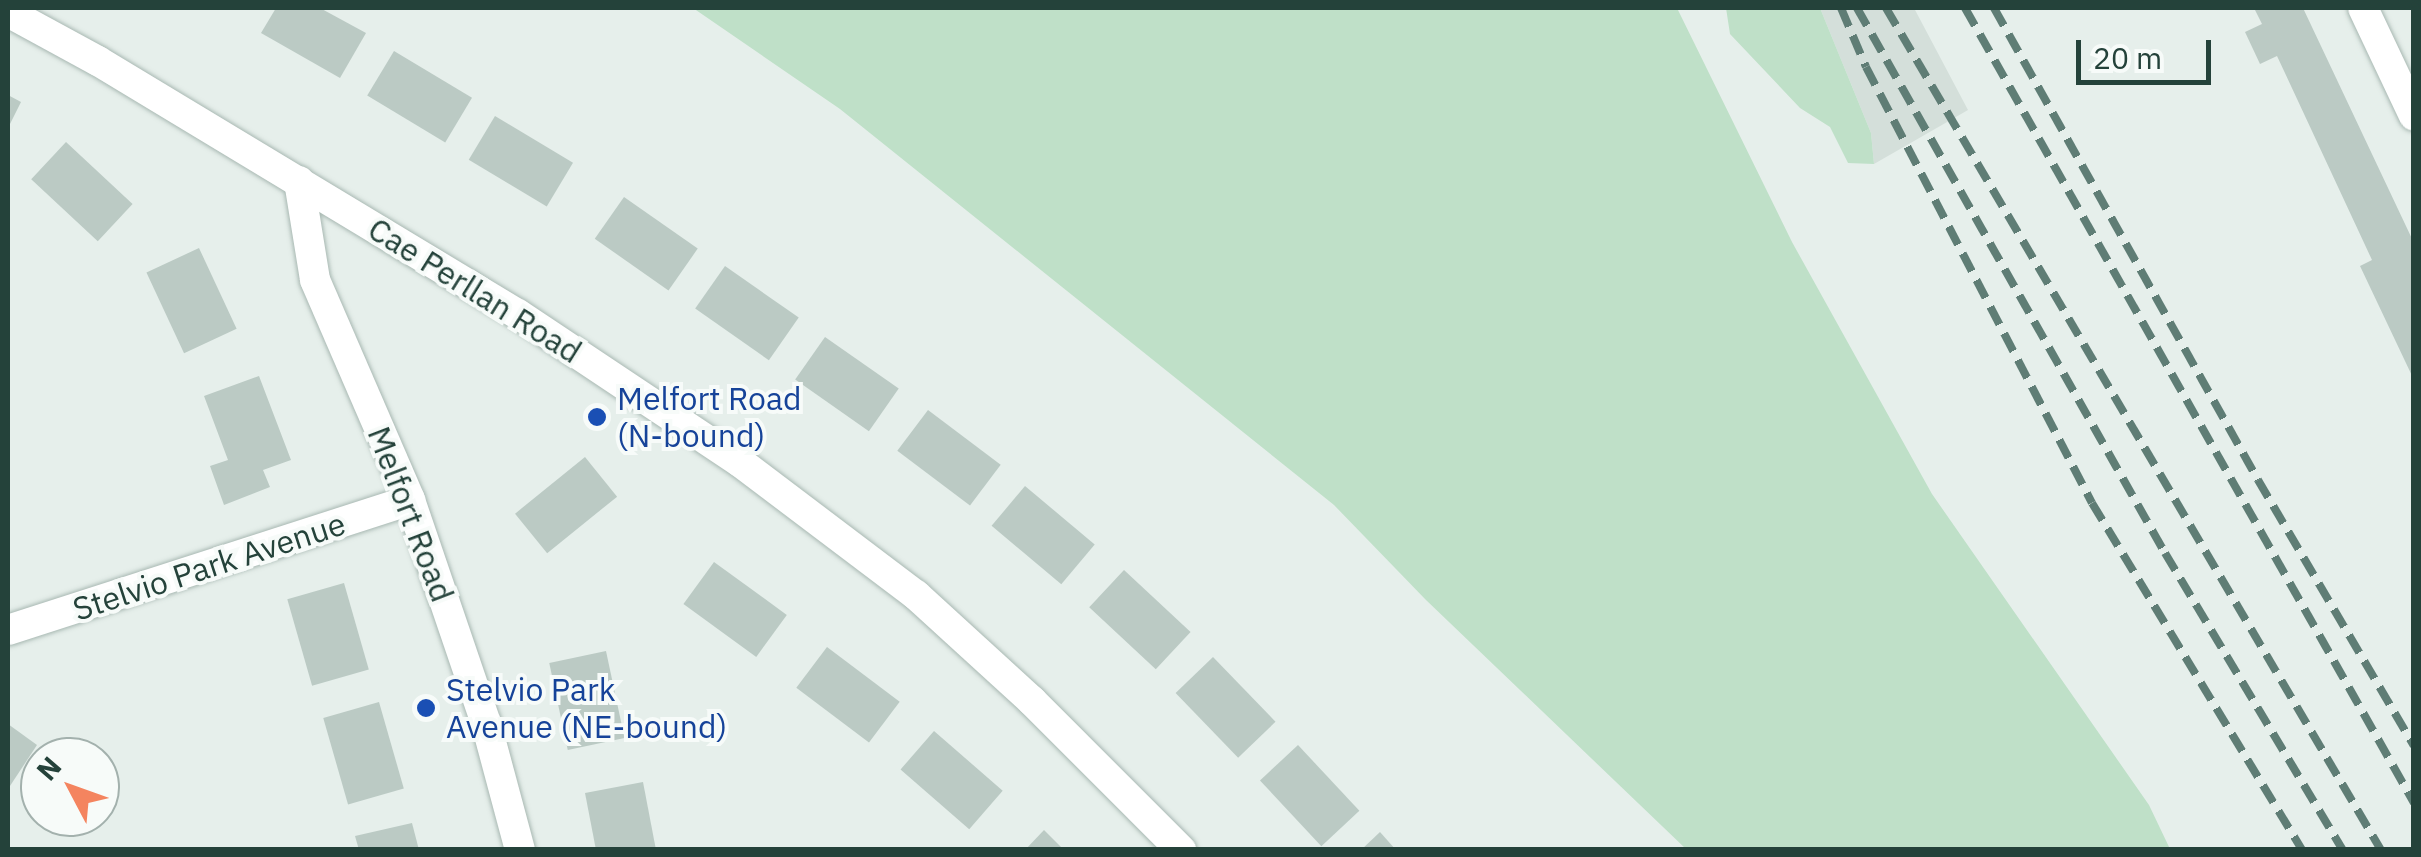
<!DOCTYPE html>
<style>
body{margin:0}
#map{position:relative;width:2421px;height:857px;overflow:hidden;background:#e6efeb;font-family:"IBM Plex Sans",sans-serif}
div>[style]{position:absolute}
.built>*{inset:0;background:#d4dfda}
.green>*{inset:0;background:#bfe0c8}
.building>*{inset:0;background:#bbcac4;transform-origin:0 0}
.roads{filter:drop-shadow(0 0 2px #a8b8b2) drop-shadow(0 0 2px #a8b8b2)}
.minor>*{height:30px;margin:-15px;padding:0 15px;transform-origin:15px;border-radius:15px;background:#fff}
.rail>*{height:8px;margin-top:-4px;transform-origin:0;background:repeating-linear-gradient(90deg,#5f7d75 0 20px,transparent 0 30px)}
.dots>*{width:28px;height:28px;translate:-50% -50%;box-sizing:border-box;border:5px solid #f7fbf9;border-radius:50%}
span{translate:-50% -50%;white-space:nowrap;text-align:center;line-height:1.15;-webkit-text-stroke:8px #f7fbf9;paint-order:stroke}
.street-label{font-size:32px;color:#24423a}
.transit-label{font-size:32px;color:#164399}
.left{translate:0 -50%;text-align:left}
.frame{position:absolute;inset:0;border:10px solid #24423a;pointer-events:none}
.north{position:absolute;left:20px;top:737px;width:100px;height:100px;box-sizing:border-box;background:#f7fbf9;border:2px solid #a3b1ad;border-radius:50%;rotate:311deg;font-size:28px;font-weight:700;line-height:40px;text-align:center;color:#24423a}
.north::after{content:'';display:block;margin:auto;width:35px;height:45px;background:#f4845f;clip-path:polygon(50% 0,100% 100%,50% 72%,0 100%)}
.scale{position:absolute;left:2076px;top:40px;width:135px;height:45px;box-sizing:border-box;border:5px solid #24423a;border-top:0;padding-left:12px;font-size:30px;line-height:35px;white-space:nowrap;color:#24423a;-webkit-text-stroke:8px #f7fbf9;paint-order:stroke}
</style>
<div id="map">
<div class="built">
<i style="clip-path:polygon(1820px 8px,1914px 8px,1968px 110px,1874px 164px,1871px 133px)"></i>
</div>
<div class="green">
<i style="clip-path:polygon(693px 8px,1677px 8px,1792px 242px,1932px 494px,2149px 805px,2170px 849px,1686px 849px,1426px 600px,1334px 505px,840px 109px)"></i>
<i style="clip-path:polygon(1726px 8px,1820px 8px,1871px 133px,1874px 164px,1848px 163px,1830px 127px,1800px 108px,1730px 34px)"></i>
</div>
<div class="building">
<i style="clip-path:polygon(276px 8px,320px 8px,366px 33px,340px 78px,261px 33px)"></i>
<i style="clip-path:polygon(2254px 8px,2303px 8px,2414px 243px,2414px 380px,2360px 266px,2372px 260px,2277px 56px,2260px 64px,2245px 32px,2262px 24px)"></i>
<i style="left:394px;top:51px;width:91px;height:52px;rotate:31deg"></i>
<i style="clip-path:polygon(8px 95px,21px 102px,8px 128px)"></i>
<i style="left:495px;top:116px;width:91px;height:51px;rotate:31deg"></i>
<i style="left:66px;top:142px;width:91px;height:51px;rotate:43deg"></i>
<i style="left:624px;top:197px;width:90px;height:51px;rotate:35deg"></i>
<i style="left:199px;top:248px;width:89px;height:58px;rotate:65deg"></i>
<i style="left:725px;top:266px;width:90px;height:52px;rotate:35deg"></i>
<i style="left:825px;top:337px;width:90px;height:52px;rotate:35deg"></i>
<i style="clip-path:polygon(259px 376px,291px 460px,263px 470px,270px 487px,224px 505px,210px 466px,228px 460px,204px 396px)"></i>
<i style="left:928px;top:410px;width:91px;height:51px;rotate:37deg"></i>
<i style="left:585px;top:457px;width:51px;height:90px;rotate:51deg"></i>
<i style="left:1025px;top:486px;width:91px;height:52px;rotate:40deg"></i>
<i style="left:714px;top:562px;width:90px;height:52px;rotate:36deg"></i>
<i style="left:1124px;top:570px;width:91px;height:51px;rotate:43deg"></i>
<i style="left:344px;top:583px;width:90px;height:59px;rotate:74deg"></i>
<i style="left:827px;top:647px;width:91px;height:51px;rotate:37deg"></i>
<i style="left:606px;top:651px;width:89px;height:58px;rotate:78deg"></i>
<i style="left:1213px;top:657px;width:90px;height:52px;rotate:46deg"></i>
<i style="left:379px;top:702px;width:90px;height:58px;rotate:74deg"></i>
<i style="clip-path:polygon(8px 724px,37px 745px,8px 789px)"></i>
<i style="left:934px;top:731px;width:91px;height:51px;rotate:41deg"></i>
<i style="left:1298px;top:745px;width:90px;height:52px;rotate:47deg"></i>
<i style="clip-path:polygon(643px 782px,656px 850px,596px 850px,585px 793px)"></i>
<i style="clip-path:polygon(412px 823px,419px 850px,359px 850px,355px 836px)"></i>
<i style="clip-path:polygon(1044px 830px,1064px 850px,1025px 850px)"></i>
<i style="clip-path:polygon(1380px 832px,1396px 850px,1361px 850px)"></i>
</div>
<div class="roads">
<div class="minor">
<i style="left:2363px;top:8px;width:119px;rotate:64.7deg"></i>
<i style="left:8px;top:12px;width:102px;rotate:28.6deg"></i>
<i style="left:98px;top:61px;width:490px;rotate:31.1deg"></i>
<i style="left:518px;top:314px;width:267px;rotate:33.7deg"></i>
<i style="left:740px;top:462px;width:221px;rotate:37.1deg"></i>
<i style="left:916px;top:595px;width:157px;rotate:42.4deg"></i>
<i style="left:1032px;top:701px;width:211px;rotate:45deg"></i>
<i style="left:299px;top:181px;width:100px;rotate:80.8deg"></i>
<i style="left:315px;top:280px;width:240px;rotate:66.6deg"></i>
<i style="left:410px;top:500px;width:236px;rotate:71.2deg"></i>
<i style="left:486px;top:723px;width:131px;rotate:75deg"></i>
<i style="left:8px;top:630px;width:422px;rotate:-17.9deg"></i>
</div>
</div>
<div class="rail">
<i style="left:1841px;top:8px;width:64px;rotate:67deg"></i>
<i style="left:1866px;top:67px;width:491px;rotate:62.6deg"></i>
<i style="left:2092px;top:503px;width:406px;rotate:58.8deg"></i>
<i style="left:1857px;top:8px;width:626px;rotate:60.53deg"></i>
<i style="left:2165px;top:553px;width:346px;rotate:59.1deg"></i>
<i style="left:1886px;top:8px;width:977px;rotate:59.55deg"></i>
<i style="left:1965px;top:8px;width:913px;rotate:60.54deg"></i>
<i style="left:1994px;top:8px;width:541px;rotate:60.78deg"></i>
<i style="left:2258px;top:480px;width:308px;rotate:59.6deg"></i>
</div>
<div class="dots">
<i style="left:597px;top:417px;background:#1a4fb4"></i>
<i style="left:426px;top:708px;background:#1a4fb4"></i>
</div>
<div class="street-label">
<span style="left:475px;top:290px;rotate:32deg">Cae Perllan Road</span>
<span style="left:411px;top:514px;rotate:69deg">Melfort Road</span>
<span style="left:209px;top:566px;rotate:-18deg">Stelvio Park Avenue</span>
</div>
<div class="transit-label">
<span class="left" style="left:617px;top:417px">Melfort Road<br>(N-bound)</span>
<span class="left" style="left:446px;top:708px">Stelvio Park<br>Avenue (NE-bound)</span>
</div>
<div class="frame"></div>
<div class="north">N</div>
<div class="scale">20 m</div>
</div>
